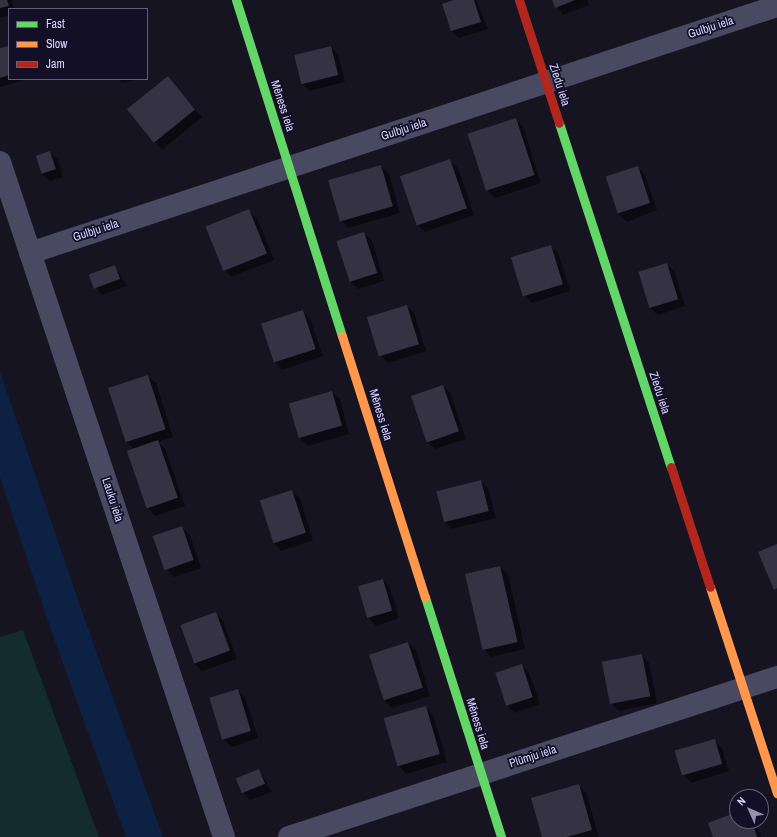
<!DOCTYPE html>
<meta charset="utf-8">
<style>
body{margin:0}
#map{position:relative;width:777px;height:837px;overflow:hidden;background:#161421;font-family:"Archivo Narrow",sans-serif}
div>[style]{position:absolute}
.green>*{inset:0;background:#132c2d}
.water>*{inset:0;background:#0d2144}
.shadow>*{inset:0;background:#0007}
.building>*{inset:0;background:#343243;transform-origin:0 0}
.street>*{height:22px;margin:-11px;padding:0 11px;transform-origin:11px;border-radius:11px;background:#4a4962}
.fast>*{height:9px;margin:-4.5px;padding:0 4.5px;transform-origin:4.5px;border-radius:4.5px;background:#63d668}
.slow>*{height:9px;margin:-4.5px;padding:0 4.5px;transform-origin:4.5px;border-radius:4.5px;background:#ff974d}
.jam>*{height:9px;margin:-4.5px;padding:0 4.5px;transform-origin:4.5px;border-radius:4.5px;background:#b3261e}
span{translate:-50% -50%;white-space:nowrap;text-align:center;line-height:1.15;-webkit-text-stroke:3.5px #130f26;paint-order:stroke}
.street-label{font-size:12px;color:#d9d4ff}
.legend{position:absolute;left:8px;top:8px;width:140px;height:72px;box-sizing:border-box;background:#130f26;border:1px solid #625e7d;margin:0;padding:5px 7px;list-style:none;font-size:12px;color:#d9d4ff}
.legend li{display:flex;align-items:center;gap:8px;height:20px}
.legend b{width:20px;border:1px solid #625e7d}
.north{position:absolute;left:729px;top:789px;width:40px;height:40px;box-sizing:border-box;background:#130f26;border:1px solid #625e7d;border-radius:50%;rotate:315deg;font-size:11px;font-weight:700;line-height:16px;text-align:center;color:#d9d4ff}
.north::after{content:'';display:block;margin:auto;width:14px;height:18px;background:#9591b1;clip-path:polygon(50% 0,100% 100%,50% 72%,0 100%)}
</style>
<div id="map">
<div class="green">
<i style="clip-path:polygon(23px 630px,99px 837px,0 837px,0 637px)"></i>
</div>
<div class="water">
<i style="clip-path:polygon(0 372px,86px 623px,163px 837px,126px 837px,52px 633px,0 477px)"></i>
</div>
<div class="shadow">
<i style="clip-path:polygon(0 0,12px 0,14px 9px,9px 9px,9px 15px,0 18px)"></i>
<i style="clip-path:polygon(457px 0,476px 0,488px 29px,459px 38px,451px 31px)"></i>
<i style="clip-path:polygon(553px 0,587px 0,589px 5px,563px 15px)"></i>
<i style="clip-path:polygon(9px 47px,9px 79px,29px 79px,0 87px,0 50px)"></i>
<i style="clip-path:polygon(331px 47px,338px 54px,345px 82px,310px 91px,302px 83px)"></i>
<i style="clip-path:polygon(118px 79px,138px 79px,123px 83px)"></i>
<i style="clip-path:polygon(175px 85px,202px 117px,162px 150px,128px 110px)"></i>
<i style="clip-path:polygon(516px 119px,523px 127px,541px 183px,495px 198px,487px 190px)"></i>
<i style="clip-path:polygon(50px 152px,58px 160px,63px 177px,50px 181px,42px 174px,37px 157px)"></i>
<i style="clip-path:polygon(450px 161px,458px 168px,474px 215px,425px 232px,418px 225px,401px 177px)"></i>
<i style="clip-path:polygon(381px 166px,389px 174px,400px 213px,348px 228px,341px 220px)"></i>
<i style="clip-path:polygon(638px 167px,645px 175px,657px 210px,627px 222px,619px 215px,607px 179px)"></i>
<i style="clip-path:polygon(249px 211px,257px 218px,274px 260px,231px 277px,224px 269px)"></i>
<i style="clip-path:polygon(364px 233px,372px 241px,384px 281px,358px 289px,350px 281px)"></i>
<i style="clip-path:polygon(550px 246px,558px 253px,570px 291px,532px 303px,524px 295px)"></i>
<i style="clip-path:polygon(667px 264px,674px 271px,685px 306px,658px 315px,650px 308px)"></i>
<i style="clip-path:polygon(115px 266px,127px 286px,102px 295px,95px 287px)"></i>
<i style="clip-path:polygon(406px 306px,414px 313px,426px 351px,388px 363px,380px 355px)"></i>
<i style="clip-path:polygon(303px 311px,310px 319px,323px 356px,282px 370px,275px 362px)"></i>
<i style="clip-path:polygon(148px 376px,156px 383px,173px 437px,158px 442px,165px 449px,185px 506px,155px 516px,148px 508px,134px 449px,127px 442px,109px 388px)"></i>
<i style="clip-path:polygon(443px 386px,450px 393px,466px 439px,435px 449px,427px 442px,412px 396px)"></i>
<i style="clip-path:polygon(332px 392px,340px 399px,349px 434px,308px 446px,300px 438px,291px 403px)"></i>
<i style="clip-path:polygon(481px 481px,488px 488px,496px 518px,452px 529px,444px 522px,437px 492px)"></i>
<i style="clip-path:polygon(292px 491px,300px 498px,313px 540px,281px 551px,274px 543px,260px 501px)"></i>
<i style="clip-path:polygon(182px 528px,190px 535px,201px 568px,174px 577px,166px 569px)"></i>
<i style="clip-path:polygon(500px 567px,508px 574px,525px 649px,491px 657px,484px 649px)"></i>
<i style="clip-path:polygon(383px 580px,390px 588px,399px 618px,376px 626px,369px 618px,359px 587px)"></i>
<i style="clip-path:polygon(216px 614px,223px 621px,237px 659px,202px 671px,194px 663px)"></i>
<i style="clip-path:polygon(408px 643px,416px 650px,430px 696px,392px 708px,384px 700px)"></i>
<i style="clip-path:polygon(641px 655px,649px 663px,657px 703px,619px 711px,611px 703px)"></i>
<i style="clip-path:polygon(522px 665px,529px 673px,540px 704px,514px 713px,507px 705px)"></i>
<i style="clip-path:polygon(238px 690px,245px 698px,258px 738px,232px 747px,224px 739px)"></i>
<i style="clip-path:polygon(426px 707px,433px 715px,447px 762px,406px 774px,399px 766px)"></i>
<i style="clip-path:polygon(714px 740px,722px 748px,729px 771px,691px 783px,684px 775px)"></i>
<i style="clip-path:polygon(259px 770px,272px 792px,250px 800px,242px 792px)"></i>
<i style="clip-path:polygon(578px 785px,586px 793px,599px 837px,543px 837px)"></i>
<i style="clip-path:polygon(737px 813px,737px 821px,756px 821px,761px 837px,714px 837px)"></i>
</div>
<div class="building">
<i style="clip-path:polygon(0 0,7px 0,9px 6px,0 8px)"></i>
<i style="clip-path:polygon(454px 0,474px 0,481px 22px,451px 31px,442px 4px)"></i>
<i style="clip-path:polygon(552px 0,575px 0,555px 8px)"></i>
<i style="clip-path:polygon(9px 46px,9px 75px,0 78px,0 48px)"></i>
<i style="left:331px;top:46px;width:30px;height:38px;rotate:76deg"></i>
<i style="left:168px;top:76px;width:43px;height:53px;rotate:51deg"></i>
<i style="left:516px;top:118px;width:60px;height:51px;rotate:72deg"></i>
<i style="left:50px;top:151px;width:19px;height:15px;rotate:72deg"></i>
<i style="left:450px;top:159px;width:52px;height:53px;rotate:71deg"></i>
<i style="left:381px;top:165px;width:43px;height:55px;rotate:74deg"></i>
<i style="left:638px;top:166px;width:39px;height:34px;rotate:72deg"></i>
<i style="left:249px;top:209px;width:48px;height:47px;rotate:68deg"></i>
<i style="left:364px;top:232px;width:43px;height:29px;rotate:72deg"></i>
<i style="left:551px;top:245px;width:41px;height:42px;rotate:73deg"></i>
<i style="left:667px;top:263px;width:38px;height:30px;rotate:73deg"></i>
<i style="left:115px;top:265px;width:15px;height:28px;rotate:70deg"></i>
<i style="left:407px;top:305px;width:41px;height:42px;rotate:73deg"></i>
<i style="left:303px;top:310px;width:41px;height:44px;rotate:72deg"></i>
<i style="left:148px;top:375px;width:57px;height:42px;rotate:72deg"></i>
<i style="left:443px;top:385px;width:49px;height:34px;rotate:71deg"></i>
<i style="left:332px;top:391px;width:36px;height:45px;rotate:74deg"></i>
<i style="left:158px;top:440px;width:61px;height:33px;rotate:71deg"></i>
<i style="left:481px;top:480px;width:32px;height:46px;rotate:76deg"></i>
<i style="left:292px;top:490px;width:45px;height:34px;rotate:72deg"></i>
<i style="left:182px;top:526px;width:36px;height:31px;rotate:71deg"></i>
<i style="clip-path:polygon(777px 544px,777px 588px,774px 590px,758px 552px)"></i>
<i style="left:500px;top:566px;width:78px;height:36px;rotate:77deg"></i>
<i style="left:383px;top:579px;width:33px;height:26px;rotate:74deg"></i>
<i style="left:216px;top:612px;width:41px;height:38px;rotate:70deg"></i>
<i style="left:408px;top:642px;width:48px;height:41px;rotate:72deg"></i>
<i style="left:642px;top:654px;width:43px;height:41px;rotate:79deg"></i>
<i style="left:522px;top:664px;width:35px;height:28px;rotate:72deg"></i>
<i style="left:238px;top:689px;width:44px;height:30px;rotate:73deg"></i>
<i style="left:426px;top:706px;width:50px;height:44px;rotate:74deg"></i>
<i style="left:715px;top:739px;width:26px;height:42px;rotate:74deg"></i>
<i style="left:259px;top:769px;width:16px;height:25px;rotate:68deg"></i>
<i style="clip-path:polygon(579px 784px,592px 830px,567px 837px,542px 837px,531px 798px)"></i>
<i style="clip-path:polygon(737px 812px,737px 821px,752px 821px,757px 837px,713px 837px,708px 823px)"></i>
</div>
<div class="street">
<i style="left:0;top:162px;width:711px;rotate:71.64deg"></i>
<i style="left:30px;top:253px;width:787px;rotate:-18.3deg"></i>
<i style="left:289px;top:837px;width:514px;rotate:-18.15deg"></i>
</div>
<div class="fast">
<i style="left:236px;top:0;width:352px;rotate:72.5deg"></i>
<i style="left:559px;top:123px;width:362px;rotate:72deg"></i>
<i style="left:425px;top:597px;width:252px;rotate:72.4deg"></i>
</div>
<div class="slow">
<i style="left:342px;top:336px;width:274px;rotate:72.4deg"></i>
<i style="left:710px;top:587px;width:217px;rotate:72deg"></i>
</div>
<div class="jam">
<i style="left:519px;top:0;width:129px;rotate:72deg"></i>
<i style="left:671px;top:467px;width:126px;rotate:72deg"></i>
</div>
<div class="street-label">
<span style="left:711px;top:28px;rotate:-18deg">Gulbju iela</span>
<span style="left:559px;top:85px;rotate:72deg">Ziedu iela</span>
<span style="left:282px;top:106px;rotate:72deg">Mēness iela</span>
<span style="left:404px;top:130px;rotate:-18deg">Gulbju iela</span>
<span style="left:96px;top:231px;rotate:-18deg">Gulbju iela</span>
<span style="left:659px;top:393px;rotate:72deg">Ziedu iela</span>
<span style="left:380px;top:415px;rotate:73deg">Mēness iela</span>
<span style="left:112px;top:500px;rotate:72deg">Lauku iela</span>
<span style="left:477px;top:724px;rotate:73deg">Mēness iela</span>
<span style="left:533px;top:757px;rotate:-18deg">Plūmju iela</span>
</div>
<ul class="legend">
<li><b style="height:5px;background:#63d668"></b>Fast</li>
<li><b style="height:5px;background:#ff974d"></b>Slow</li>
<li><b style="height:5px;background:#b3261e"></b>Jam</li>
</ul>
<div class="north">N</div>
</div>
